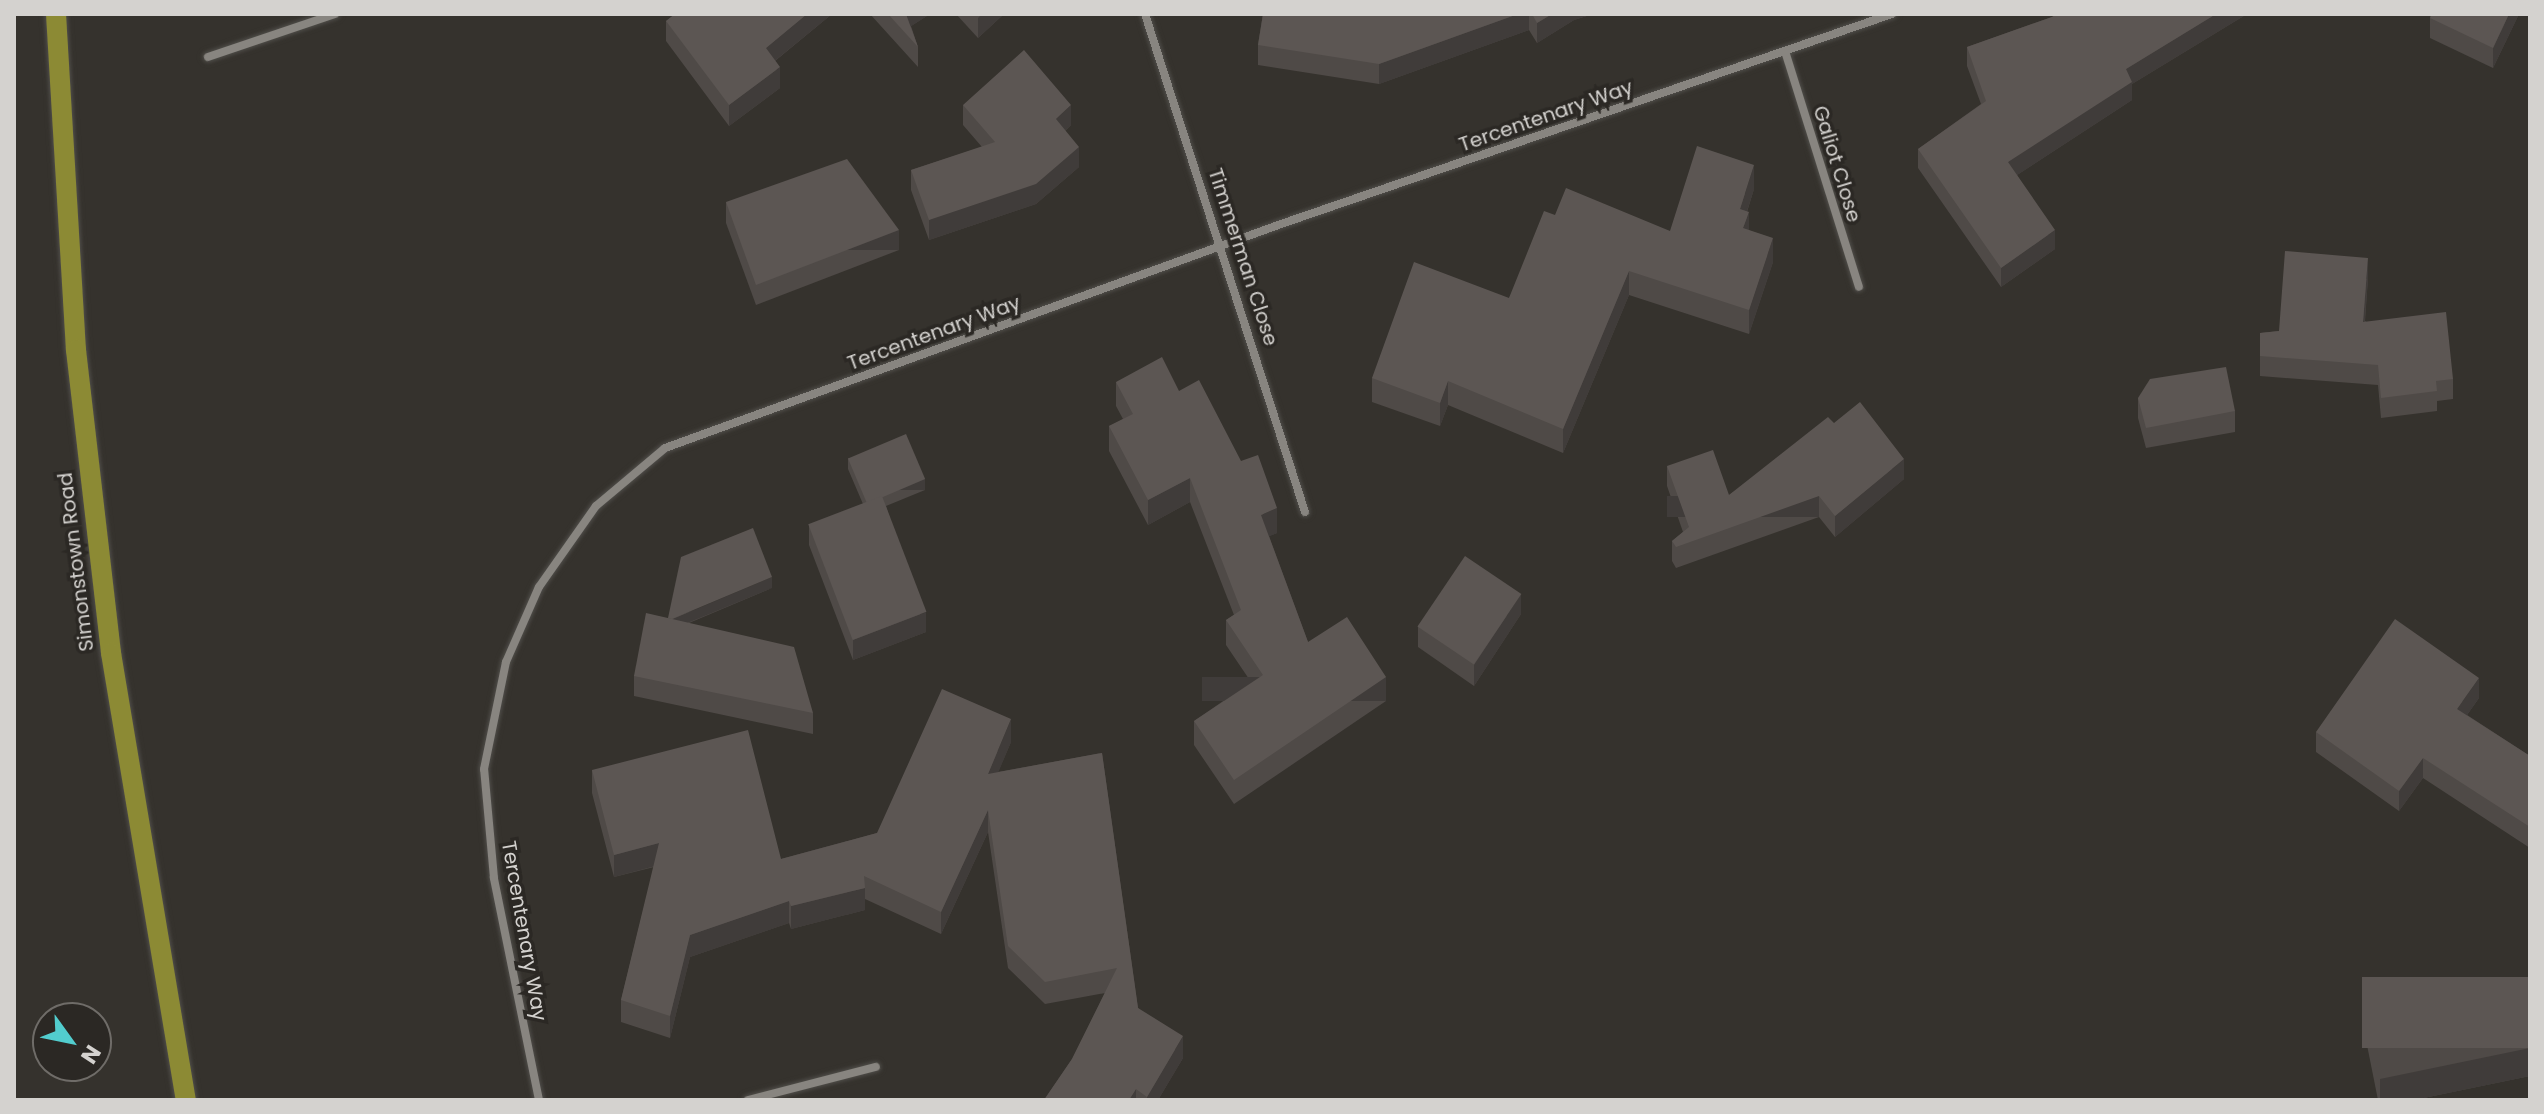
<!DOCTYPE html>
<style>
body{margin:0}
#map{position:relative;width:2544px;height:1114px;overflow:hidden;background:#35322d;font-family:Poppins,sans-serif}
div>[style]{position:absolute}
.roads{filter:drop-shadow(0 0 2px #504e4a) drop-shadow(0 0 2px #504e4a)}
.street>*{height:8px;margin:-4px;padding:0 4px;transform-origin:4px;border-radius:4px;background:#888580}
.primary>*{height:20px;margin:-10px;padding:0 10px;transform-origin:10px;border-radius:10px;background:#8c8a34}
.wall>*{inset:0;background:#4f4a47}
.shaded-wall>*{inset:0;background:#403c3a;transform-origin:0 0}
.building>*{inset:0;background:#5c5653;transform-origin:0 0}
span{translate:-50% -50%;white-space:nowrap;text-align:center;line-height:1.15;-webkit-text-stroke:7px #2b2824;paint-order:stroke}
.street-label{font-size:20px;color:#d4d2cf}
.frame{position:absolute;inset:0;border:16px solid #d4d2cf;pointer-events:none}
.north{position:absolute;left:32px;top:1002px;width:80px;height:80px;box-sizing:border-box;background:#2b2824;border:2px solid #6f6c68;border-radius:50%;rotate:123deg;font-size:22px;font-weight:700;line-height:32px;text-align:center;color:#d4d2cf}
.north::after{content:'';display:block;margin:auto;width:28px;height:36px;background:#52cdce;clip-path:polygon(50% 0,100% 100%,50% 72%,0 100%)}
</style>
<div id="map">
<div class="roads">
<div class="street">
<i style="left:1145px;top:14px;width:523px;rotate:72.19deg"></i>
<i style="left:1785px;top:51px;width:247px;rotate:72.6deg"></i>
<i style="left:208px;top:57px;width:134px;rotate:-18.7deg"></i>
<i style="left:539px;top:1100px;width:227px;rotate:-101.5deg"></i>
<i style="left:494px;top:878px;width:109px;rotate:-95.2deg"></i>
<i style="left:484px;top:769px;width:109px;rotate:-78.4deg"></i>
<i style="left:506px;top:662px;width:82px;rotate:-66.3deg"></i>
<i style="left:539px;top:587px;width:99px;rotate:-54.9deg"></i>
<i style="left:596px;top:506px;width:90px;rotate:-40deg"></i>
<i style="left:665px;top:448px;width:655px;rotate:-19.98deg"></i>
<i style="left:1281px;top:224px;width:646px;rotate:-18.97deg"></i>
<i style="left:748px;top:1100px;width:132px;rotate:-14.5deg"></i>
</div>
<div class="primary">
<i style="left:56px;top:14px;width:337px;rotate:86.6deg"></i>
<i style="left:76px;top:350px;width:305px;rotate:83.4deg"></i>
<i style="left:111px;top:653px;width:453px;rotate:80.5deg"></i>
</div>
</div>
<div class="wall">
<i style="clip-path:polygon(675px 14px,832px 14px,775px 61px,780px 88px,729px 126px,666px 41px,666px 21px)"></i>
<i style="clip-path:polygon(870px 14px,930px 14px,911px 26px,918px 47px,918px 67px)"></i>
<i style="clip-path:polygon(956px 14px,1004px 14px,978px 38px)"></i>
<i style="clip-path:polygon(1263px 14px,1593px 14px,1574px 20px,1537px 43px,1529px 30px,1379px 84px,1258px 65px,1258px 45px)"></i>
<i style="clip-path:polygon(2057px 14px,2247px 14px,2132px 84px,2132px 100px,2017px 175px,2055px 249px,2001px 287px,1918px 168px,1918px 149px,1981px 104px,1967px 66px,1967px 47px,2052px 17px)"></i>
<i style="clip-path:polygon(2519px 14px,2493px 68px,2430px 38px,2430px 18px)"></i>
<i style="clip-path:polygon(963px 105px,1071px 125px,1065px 131px,1079px 167px,1036px 204px,929px 240px,911px 190px,911px 170px,982px 147px,963px 125px)"></i>
<i style="clip-path:polygon(1754px 189px,1747px 212px,1749px 230px,1773px 262px,1749px 334px,1629px 295px,1563px 453px,1448px 405px,1440px 426px,1372px 402px,1372px 378px,1509px 298px,1555px 215px,1670px 231px)"></i>
<i style="clip-path:polygon(726px 202px,899px 250px,756px 305px,726px 223px)"></i>
<i style="clip-path:polygon(2368px 278px,2365px 321px,2453px 379px,2453px 399px,2437px 401px,2437px 411px,2381px 418px,2378px 385px,2260px 376px,2260px 333px,2279px 331px)"></i>
<i style="clip-path:polygon(1116px 382px,1179px 391px,1277px 533px,1269px 536px,1308px 642px,1386px 701px,1234px 804px,1194px 745px,1194px 721px,1251px 682px,1226px 645px,1226px 620px,1234px 615px,1190px 502px,1148px 525px,1109px 451px,1109px 426px,1123px 419px,1116px 406px)"></i>
<i style="clip-path:polygon(2138px 398px,2235px 411px,2235px 432px,2146px 448px,2138px 418px)"></i>
<i style="clip-path:polygon(1834px 423px,1904px 479px,1835px 537px,1819px 517px,1676px 568px,1672px 561px,1672px 541px,1683px 532px,1667px 486px,1667px 466px,1729px 495px)"></i>
<i style="clip-path:polygon(848px 458px,925px 490px,886px 506px,926px 632px,853px 660px,809px 545px,809px 525px,863px 504px,848px 469px)"></i>
<i style="clip-path:polygon(772px 588px,689px 623px,813px 713px,813px 734px,634px 696px,634px 676px,668px 618px)"></i>
<i style="clip-path:polygon(1521px 614px,1474px 686px,1418px 647px,1418px 627px)"></i>
<i style="clip-path:polygon(2479px 698px,2467px 715px,2530px 756px,2530px 848px,2423px 778px,2399px 811px,2316px 752px,2316px 732px)"></i>
<i style="clip-path:polygon(1011px 742px,998px 772px,1102px 753px,1138px 1008px,1183px 1058px,1158px 1100px,1044px 1100px,1072px 1059px,1105px 993px,1045px 1004px,1008px 968px,988px 832px,941px 934px,865px 899px,865px 910px,791px 929px,789px 923px,690px 957px,670px 1038px,621px 1022px,621px 1000px,654px 867px,614px 877px,592px 793px,592px 770px,781px 859px,877px 833px)"></i>
<i style="clip-path:polygon(2530px 977px,2530px 1076px,2414px 1100px,2378px 1100px,2366px 1040px,2366px 1012px)"></i>
</div>
<div class="shaded-wall">
<i style="clip-path:polygon(807px 14px,832px 14px,766px 68px,766px 48px)"></i>
<i style="clip-path:polygon(905px 14px,930px 14px,905px 30px)"></i>
<i style="clip-path:polygon(982px 14px,1004px 14px,978px 38px,978px 18px)"></i>
<i style="clip-path:polygon(1518px 14px,1529px 14px,1529px 30px,1379px 84px,1379px 64px)"></i>
<i style="clip-path:polygon(1552px 14px,1593px 14px,1574px 20px,1537px 43px,1537px 23px)"></i>
<i style="clip-path:polygon(2216px 14px,2247px 14px,2132px 84px,2132px 100px,2008px 181px,2008px 162px,2126px 69px)"></i>
<i style="clip-path:polygon(2509px 14px,2519px 14px,2493px 68px,2493px 48px)"></i>
<i style="clip-path:polygon(780px 67px,780px 88px,729px 126px,729px 105px)"></i>
<i style="clip-path:polygon(1071px 105px,1071px 125px,1056px 139px,1056px 119px)"></i>
<i style="clip-path:polygon(1079px 147px,1079px 167px,1036px 204px,929px 240px,929px 220px)"></i>
<i style="clip-path:polygon(1754px 165px,1754px 189px,1740px 233px,1740px 209px)"></i>
<i style="clip-path:polygon(1749px 212px,1749px 236px,1743px 228px)"></i>
<i style="left:899px;top:230px;width:20px;height:153px;rotate:90deg"></i>
<i style="clip-path:polygon(2055px 230px,2055px 249px,2001px 287px,2001px 268px)"></i>
<i style="clip-path:polygon(1773px 238px,1773px 262px,1749px 334px,1749px 310px)"></i>
<i style="clip-path:polygon(2368px 258px,2368px 278px,2363px 342px,2363px 322px)"></i>
<i style="clip-path:polygon(1629px 271px,1629px 295px,1563px 453px,1563px 429px)"></i>
<i style="clip-path:polygon(1448px 381px,1448px 405px,1440px 426px,1440px 403px)"></i>
<i style="clip-path:polygon(1904px 459px,1904px 479px,1835px 537px,1835px 516px)"></i>
<i style="clip-path:polygon(1190px 478px,1190px 502px,1148px 525px,1148px 500px)"></i>
<i style="left:925px;top:479px;width:11px;height:63px;rotate:90deg"></i>
<i style="left:1819px;top:496px;width:21px;height:152px;rotate:90deg"></i>
<i style="clip-path:polygon(1277px 508px,1277px 533px,1261px 540px,1261px 515px)"></i>
<i style="clip-path:polygon(772px 577px,772px 588px,668px 631px,668px 621px)"></i>
<i style="clip-path:polygon(1521px 594px,1521px 614px,1474px 686px,1474px 665px)"></i>
<i style="clip-path:polygon(926px 612px,926px 632px,853px 660px,853px 640px)"></i>
<i style="left:1386px;top:677px;width:24px;height:184px;rotate:90deg"></i>
<i style="clip-path:polygon(2479px 678px,2479px 698px,2457px 729px,2457px 709px)"></i>
<i style="clip-path:polygon(1011px 719px,1011px 742px,988px 797px,988px 774px)"></i>
<i style="clip-path:polygon(2423px 758px,2423px 778px,2399px 811px,2399px 791px)"></i>
<i style="clip-path:polygon(988px 810px,988px 832px,941px 934px,941px 912px)"></i>
<i style="clip-path:polygon(659px 843px,659px 865px,614px 877px,614px 855px)"></i>
<i style="clip-path:polygon(865px 888px,865px 910px,791px 929px,791px 906px)"></i>
<i style="clip-path:polygon(789px 901px,789px 923px,690px 957px,670px 1038px,670px 1016px,690px 935px)"></i>
<i style="clip-path:polygon(1183px 1036px,1183px 1058px,1158px 1100px,1147px 1100px,1147px 1097px)"></i>
<i style="clip-path:polygon(2530px 1048px,2530px 1076px,2414px 1100px,2380px 1100px,2380px 1079px)"></i>
<i style="clip-path:polygon(1136px 1089px,1136px 1100px,1129px 1100px)"></i>
</div>
<div class="building">
<i style="clip-path:polygon(675px 14px,807px 14px,766px 48px,780px 67px,729px 105px,666px 21px)"></i>
<i style="clip-path:polygon(888px 14px,906px 14px,918px 47px)"></i>
<i style="clip-path:polygon(1263px 14px,1518px 14px,1379px 64px,1258px 45px)"></i>
<i style="clip-path:polygon(1532px 14px,1552px 14px,1537px 23px)"></i>
<i style="clip-path:polygon(2057px 14px,2216px 14px,2126px 69px,2132px 82px,2008px 162px,2055px 230px,2001px 268px,1918px 149px,1986px 101px,1967px 47px,2052px 17px)"></i>
<i style="clip-path:polygon(2431px 14px,2509px 14px,2493px 48px,2430px 18px)"></i>
<i style="clip-path:polygon(1024px 50px,1071px 105px,1056px 119px,1079px 147px,1036px 184px,929px 220px,911px 170px,995px 142px,963px 105px)"></i>
<i style="clip-path:polygon(1697px 146px,1754px 165px,1740px 209px,1749px 212px,1743px 228px,1773px 238px,1749px 310px,1629px 271px,1563px 429px,1448px 381px,1440px 403px,1372px 378px,1414px 262px,1509px 298px,1544px 211px,1555px 215px,1566px 188px,1670px 231px)"></i>
<i style="clip-path:polygon(847px 159px,899px 230px,756px 285px,726px 202px)"></i>
<i style="clip-path:polygon(2285px 251px,2368px 258px,2363px 322px,2446px 312px,2453px 379px,2436px 381px,2437px 391px,2381px 398px,2378px 365px,2260px 356px,2260px 333px,2279px 331px)"></i>
<i style="clip-path:polygon(1162px 357px,1179px 391px,1199px 380px,1241px 461px,1258px 455px,1277px 508px,1261px 515px,1308px 642px,1347px 617px,1386px 677px,1234px 780px,1194px 721px,1263px 675px,1226px 620px,1241px 610px,1190px 478px,1148px 500px,1109px 426px,1133px 414px,1116px 382px)"></i>
<i style="clip-path:polygon(2226px 367px,2235px 411px,2146px 428px,2138px 398px,2150px 379px)"></i>
<i style="clip-path:polygon(1860px 402px,1904px 459px,1835px 516px,1819px 496px,1676px 547px,1672px 541px,1689px 527px,1667px 466px,1713px 450px,1729px 495px,1828px 417px,1834px 423px)"></i>
<i style="left:906px;top:434px;width:49px;height:63px;rotate:67deg"></i>
<i style="left:882px;top:496px;width:124px;height:79px;rotate:69deg"></i>
<i style="clip-path:polygon(753px 528px,772px 577px,672px 619px,668px 618px,681px 557px)"></i>
<i style="left:1465px;top:556px;width:68px;height:85px;rotate:34deg"></i>
<i style="clip-path:polygon(646px 613px,794px 647px,813px 713px,634px 676px)"></i>
<i style="clip-path:polygon(2395px 619px,2479px 678px,2457px 709px,2530px 756px,2530px 827px,2423px 758px,2399px 791px,2316px 732px)"></i>
<i style="clip-path:polygon(942px 689px,1011px 719px,988px 774px,1102px 753px,1138px 1008px,1183px 1036px,1147px 1097px,1136px 1089px,1129px 1100px,1044px 1100px,1072px 1059px,1117px 968px,1045px 982px,1008px 946px,988px 810px,941px 912px,864px 876px,865px 888px,791px 906px,789px 901px,690px 935px,670px 1016px,621px 1000px,659px 843px,614px 855px,592px 770px,748px 730px,781px 859px,877px 833px)"></i>
<i style="left:2530px;top:977px;width:71px;height:168px;rotate:90deg"></i>
</div>
<div class="street-label">
<span style="left:1546px;top:116px;rotate:-19deg">Tercentenary Way</span>
<span style="left:1837px;top:164px;rotate:73deg">Galiot Close</span>
<span style="left:1243px;top:257px;rotate:72deg">Timmerman Close</span>
<span style="left:934px;top:333px;rotate:-20deg">Tercentenary Way</span>
<span style="left:76px;top:562px;rotate:-97deg">Simonstown Road</span>
<span style="left:524px;top:931px;rotate:80deg">Tercentenary Way</span>
</div>
<div class="frame"></div>
<div class="north">N</div>
</div>
